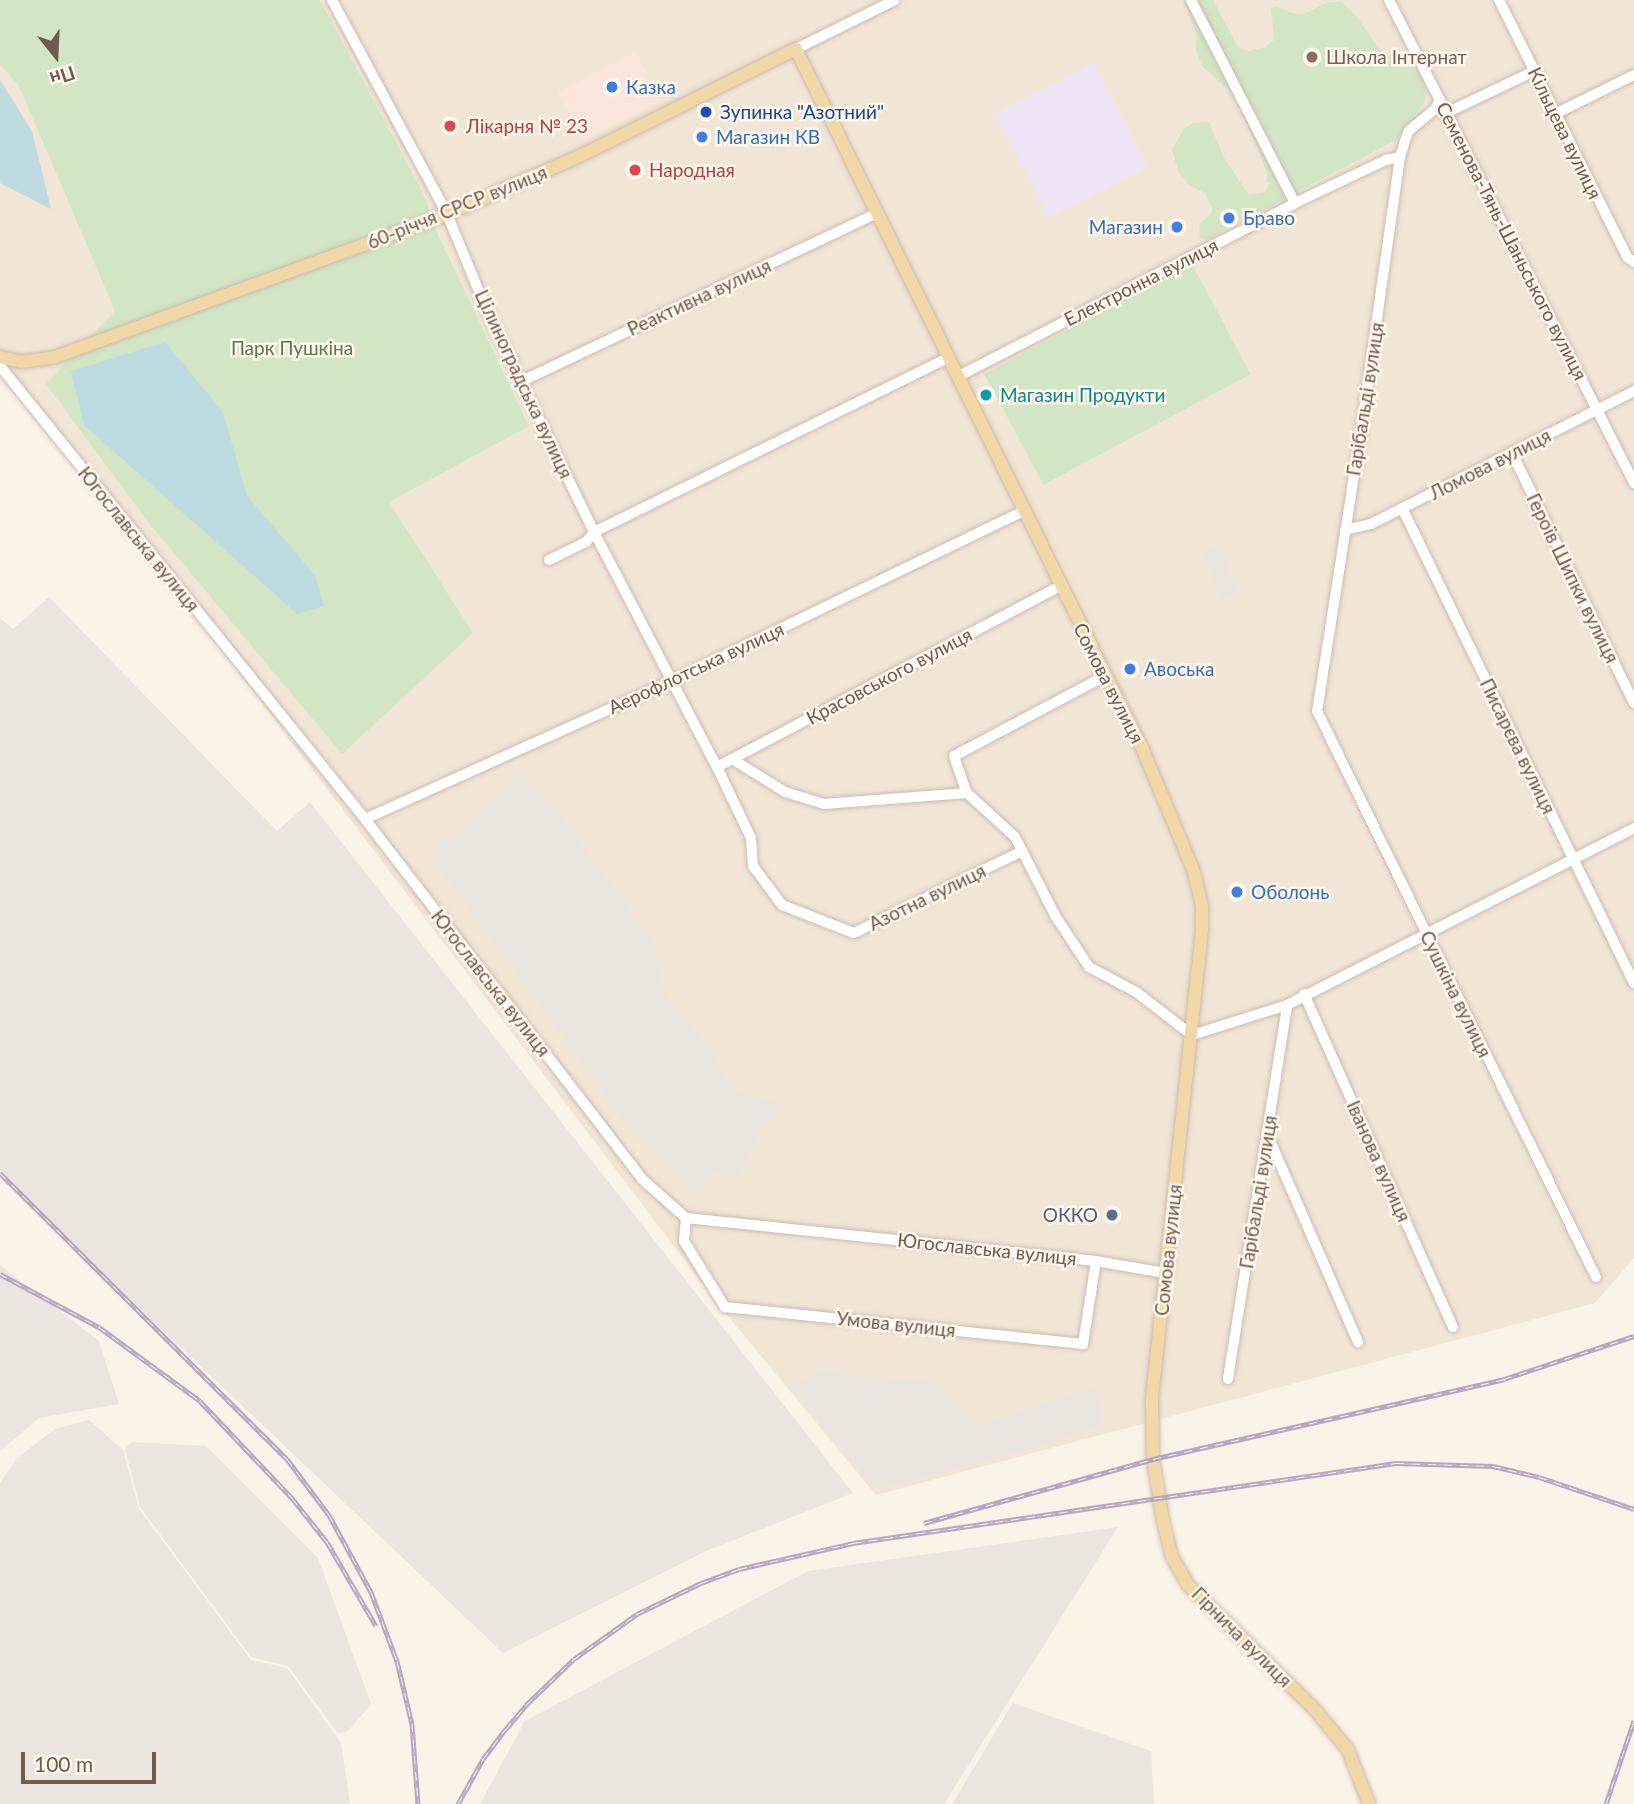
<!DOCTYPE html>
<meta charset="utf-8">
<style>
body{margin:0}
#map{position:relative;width:1634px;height:1804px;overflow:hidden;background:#faf3e7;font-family:Lato,sans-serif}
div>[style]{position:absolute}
.residential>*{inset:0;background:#f1e5d6}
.commercial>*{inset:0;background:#f9e5dc;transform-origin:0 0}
.industrial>*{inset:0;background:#ebe5e0;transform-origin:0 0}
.education>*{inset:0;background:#f0e3f6;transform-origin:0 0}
.green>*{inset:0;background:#d2e6c6;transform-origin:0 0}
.water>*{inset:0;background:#bddbe1}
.roads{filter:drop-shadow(0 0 2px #cbbbae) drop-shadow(0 0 2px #cbbbae)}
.minor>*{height:10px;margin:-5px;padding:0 5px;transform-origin:5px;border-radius:5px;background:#fff}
.major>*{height:12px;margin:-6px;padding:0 6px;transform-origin:6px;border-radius:6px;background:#f2d8a6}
.rail>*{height:5px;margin-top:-2.5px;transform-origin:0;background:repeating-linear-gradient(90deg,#fdf7ec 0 8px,#b6a6c2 0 16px);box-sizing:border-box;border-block:2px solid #b6a6c2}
.dots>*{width:19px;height:19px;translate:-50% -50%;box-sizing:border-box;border:4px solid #fdf7ec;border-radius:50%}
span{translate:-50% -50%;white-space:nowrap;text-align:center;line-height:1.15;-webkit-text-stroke:5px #fdf7ec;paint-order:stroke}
.education-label{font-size:19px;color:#785e54}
.left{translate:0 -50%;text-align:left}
.shop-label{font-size:19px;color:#366cbe}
.right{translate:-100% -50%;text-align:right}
.transit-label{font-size:19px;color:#164399}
.health-label{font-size:19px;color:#be3a42}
.street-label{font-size:19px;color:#715b4e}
.park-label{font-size:19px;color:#567a4a}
.culture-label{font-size:19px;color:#0d838f}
.service-label{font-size:19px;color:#4e5e75}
.north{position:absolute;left:21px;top:21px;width:70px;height:70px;-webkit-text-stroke:5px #fdf7ec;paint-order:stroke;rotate:162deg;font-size:19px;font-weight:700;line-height:28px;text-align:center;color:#715b4e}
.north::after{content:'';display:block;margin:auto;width:24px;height:32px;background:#715b4e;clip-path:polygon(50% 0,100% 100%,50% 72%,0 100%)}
.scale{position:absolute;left:21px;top:1752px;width:135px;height:32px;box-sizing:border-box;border:4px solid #715b4e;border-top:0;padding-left:9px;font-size:21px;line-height:24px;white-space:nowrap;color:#715b4e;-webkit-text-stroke:5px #fdf7ec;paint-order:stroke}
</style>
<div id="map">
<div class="residential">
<i style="clip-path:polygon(0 0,1634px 0,1634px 1258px,1595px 1303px,876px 1495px,717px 1303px,0 358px)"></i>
</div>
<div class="commercial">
<i style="left:636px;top:52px;width:54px;height:88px;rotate:63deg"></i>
</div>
<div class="industrial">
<i style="left:1220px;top:545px;width:52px;height:18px;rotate:70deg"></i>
<i style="clip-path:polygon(49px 597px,277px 831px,310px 802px,853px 1493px,706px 1551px,503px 1653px,0 1176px,0 618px,13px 629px)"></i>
<i style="clip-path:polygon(522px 776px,556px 809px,653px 942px,662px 989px,712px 1052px,734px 1092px,787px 1105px,761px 1126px,740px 1176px,713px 1172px,697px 1190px,625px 1121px,430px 855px)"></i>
<i style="clip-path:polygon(0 1265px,99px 1341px,119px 1404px,39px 1418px,0 1451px)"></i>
<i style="clip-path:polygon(820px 1372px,931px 1382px,977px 1425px,1096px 1387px,1101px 1426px,985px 1461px,875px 1489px,790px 1388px)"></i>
<i style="clip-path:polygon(89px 1420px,123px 1450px,139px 1509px,251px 1660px,287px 1668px,341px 1743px,350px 1804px,0 1804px,0 1483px,17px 1458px,55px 1429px)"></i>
<i style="clip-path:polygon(132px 1442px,206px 1446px,318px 1558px,371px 1704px,348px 1731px,338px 1733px,288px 1666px,251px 1657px,140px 1507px,125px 1449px)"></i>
<i style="clip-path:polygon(1118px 1527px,944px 1804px,480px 1804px,525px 1721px,808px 1571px)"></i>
<i style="clip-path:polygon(1013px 1703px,1151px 1751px,1154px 1804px,952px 1804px)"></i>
</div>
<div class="education">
<i style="left:1094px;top:63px;width:117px;height:111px;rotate:63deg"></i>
</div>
<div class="green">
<i style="clip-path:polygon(0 0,320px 0,424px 195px,438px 235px,529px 426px,389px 502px,473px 633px,342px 754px,149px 523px,46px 384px,115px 311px,19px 86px,0 64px)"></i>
<i style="clip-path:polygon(1184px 0,1213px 0,1238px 47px,1248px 51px,1265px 47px,1274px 40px,1271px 8px,1276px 6px,1292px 13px,1303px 14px,1329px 2px,1342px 2px,1357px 17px,1379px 49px,1418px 71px,1426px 92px,1424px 103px,1396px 140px,1206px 240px,1200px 238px,1199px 224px,1211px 214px,1212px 208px,1205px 193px,1189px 185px,1178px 171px,1172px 149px,1184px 129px,1193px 123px,1209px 122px,1224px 158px,1249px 195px,1265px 192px,1270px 183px,1266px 182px,1268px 175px,1236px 97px,1202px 66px,1196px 50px,1196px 34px)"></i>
<i style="left:1192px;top:264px;width:125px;height:235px;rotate:62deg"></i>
</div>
<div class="water">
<i style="clip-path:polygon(0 80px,32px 131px,51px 209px,0 183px)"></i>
<i style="clip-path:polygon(165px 342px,223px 412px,247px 496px,315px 575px,324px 606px,297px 614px,84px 425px,71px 371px)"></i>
</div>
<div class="roads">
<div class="minor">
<i style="left:332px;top:0;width:243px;rotate:61.7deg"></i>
<i style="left:447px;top:214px;width:115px;rotate:67.5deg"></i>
<i style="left:491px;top:320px;width:236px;rotate:64.1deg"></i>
<i style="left:594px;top:532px;width:265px;rotate:62.4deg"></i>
<i style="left:717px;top:767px;width:79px;rotate:64.4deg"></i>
<i style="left:751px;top:838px;width:28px;rotate:86deg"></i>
<i style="left:753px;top:866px;width:49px;rotate:53.4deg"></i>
<i style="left:782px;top:905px;width:77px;rotate:21.3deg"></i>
<i style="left:854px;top:933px;width:187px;rotate:-26deg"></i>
<i style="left:1191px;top:0;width:228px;rotate:62.9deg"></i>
<i style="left:1389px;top:0;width:542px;rotate:63.1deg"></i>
<i style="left:1499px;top:0;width:287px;rotate:63.5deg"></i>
<i style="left:1627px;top:257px;width:9px;rotate:36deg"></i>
<i style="left:796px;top:49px;width:110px;rotate:-26.3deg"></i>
<i style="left:1440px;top:100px;width:10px;rotate:119deg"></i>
<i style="left:1435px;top:109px;width:35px;rotate:140deg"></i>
<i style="left:1408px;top:132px;width:26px;rotate:108deg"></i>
<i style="left:1400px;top:157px;width:277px;rotate:98.1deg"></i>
<i style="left:1361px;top:431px;width:283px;rotate:98.9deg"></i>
<i style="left:1317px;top:711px;width:631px;rotate:63.76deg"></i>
<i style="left:1444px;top:114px;width:100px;rotate:-25.5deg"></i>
<i style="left:1555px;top:114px;width:88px;rotate:-26.3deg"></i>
<i style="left:0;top:366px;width:582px;rotate:51.14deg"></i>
<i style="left:365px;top:819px;width:454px;rotate:52.4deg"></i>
<i style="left:642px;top:1179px;width:59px;rotate:41.6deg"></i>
<i style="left:686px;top:1218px;width:412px;rotate:6deg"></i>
<i style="left:1096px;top:1261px;width:70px;rotate:9.9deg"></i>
<i style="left:959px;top:376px;width:378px;rotate:-27.2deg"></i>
<i style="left:1295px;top:203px;width:101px;rotate:-25.3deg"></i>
<i style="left:1386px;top:160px;width:14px;rotate:-12deg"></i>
<i style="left:522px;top:381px;width:391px;rotate:-25.3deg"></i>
<i style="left:1512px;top:453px;width:278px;rotate:64deg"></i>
<i style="left:1402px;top:508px;width:529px;rotate:63.97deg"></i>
<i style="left:1345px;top:530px;width:27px;rotate:-13deg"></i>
<i style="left:1371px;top:524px;width:295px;rotate:-26.8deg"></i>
<i style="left:549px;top:560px;width:41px;rotate:-25.9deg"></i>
<i style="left:586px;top:542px;width:13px;rotate:-51deg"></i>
<i style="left:594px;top:532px;width:396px;rotate:-26.2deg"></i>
<i style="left:1105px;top:676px;width:171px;rotate:152.1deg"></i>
<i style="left:954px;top:756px;width:39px;rotate:71deg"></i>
<i style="left:967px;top:793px;width:65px;rotate:42.5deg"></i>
<i style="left:1015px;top:837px;width:90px;rotate:62.9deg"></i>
<i style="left:1056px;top:917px;width:60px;rotate:56.6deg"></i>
<i style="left:1089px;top:967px;width:53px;rotate:28deg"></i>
<i style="left:1136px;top:992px;width:71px;rotate:37.5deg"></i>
<i style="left:1192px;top:1035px;width:100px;rotate:-17.5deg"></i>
<i style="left:1287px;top:1005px;width:390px;rotate:-27deg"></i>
<i style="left:732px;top:759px;width:62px;rotate:31.9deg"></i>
<i style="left:785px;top:792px;width:41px;rotate:17.1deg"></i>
<i style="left:824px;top:804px;width:143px;rotate:-4.4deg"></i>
<i style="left:717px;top:767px;width:388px;rotate:-27.8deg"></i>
<i style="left:365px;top:819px;width:337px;rotate:-24.2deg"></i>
<i style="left:672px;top:681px;width:391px;rotate:-25.8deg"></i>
<i style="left:1304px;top:994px;width:365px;rotate:65.9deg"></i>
<i style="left:1268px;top:1136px;width:225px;rotate:66.4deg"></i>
<i style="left:686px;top:1218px;width:23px;rotate:95deg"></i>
<i style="left:684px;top:1241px;width:78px;rotate:58.2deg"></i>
<i style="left:725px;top:1307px;width:360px;rotate:5.9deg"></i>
<i style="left:1083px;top:1344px;width:84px;rotate:-81.1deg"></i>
<i style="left:1228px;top:1379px;width:379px;rotate:-81deg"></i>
</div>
<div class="major">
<i style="left:0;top:357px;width:22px;rotate:13deg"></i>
<i style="left:21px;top:362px;width:34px;rotate:-8deg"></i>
<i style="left:55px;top:357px;width:417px;rotate:-20deg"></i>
<i style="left:447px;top:214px;width:147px;rotate:-23.6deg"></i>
<i style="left:582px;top:155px;width:239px;rotate:-26.4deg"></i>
<i style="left:796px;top:49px;width:782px;rotate:63.66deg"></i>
<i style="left:1143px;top:750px;width:132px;rotate:67.3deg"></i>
<i style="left:1194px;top:872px;width:35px;rotate:77deg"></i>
<i style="left:1202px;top:906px;width:24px;rotate:90deg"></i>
<i style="left:1202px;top:930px;width:474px;rotate:96.1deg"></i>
<i style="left:1152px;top:1401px;width:58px;rotate:89deg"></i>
<i style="left:1153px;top:1459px;width:63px;rotate:80.8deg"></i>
<i style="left:1163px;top:1521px;width:37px;rotate:76deg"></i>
<i style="left:1172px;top:1557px;width:34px;rotate:60deg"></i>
<i style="left:1189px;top:1586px;width:178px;rotate:44.5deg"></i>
<i style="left:1316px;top:1711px;width:50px;rotate:50.6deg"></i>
<i style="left:1348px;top:1750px;width:58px;rotate:68.7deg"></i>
</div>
</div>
<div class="rail">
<i style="left:0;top:1173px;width:405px;rotate:44.9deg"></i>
<i style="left:287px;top:1459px;width:70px;rotate:53.1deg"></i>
<i style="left:329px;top:1515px;width:88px;rotate:61.4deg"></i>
<i style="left:371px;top:1592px;width:74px;rotate:69.4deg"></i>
<i style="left:397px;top:1661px;width:65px;rotate:76.6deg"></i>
<i style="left:412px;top:1724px;width:80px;rotate:85.7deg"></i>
<i style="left:0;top:1274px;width:112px;rotate:28.2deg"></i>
<i style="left:99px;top:1327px;width:125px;rotate:36.2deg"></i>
<i style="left:200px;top:1401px;width:134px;rotate:46.5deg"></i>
<i style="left:292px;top:1498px;width:56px;rotate:51.5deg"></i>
<i style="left:327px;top:1542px;width:97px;rotate:59.7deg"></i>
<i style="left:924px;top:1523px;width:238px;rotate:-15.6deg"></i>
<i style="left:1153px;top:1459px;width:360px;rotate:-12.8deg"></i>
<i style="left:1504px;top:1379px;width:137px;rotate:-18.3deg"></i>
<i style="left:458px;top:1804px;width:51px;rotate:-60.9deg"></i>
<i style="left:483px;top:1759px;width:38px;rotate:-53deg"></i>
<i style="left:506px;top:1729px;width:31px;rotate:-50deg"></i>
<i style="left:526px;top:1705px;width:66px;rotate:-43.8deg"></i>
<i style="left:574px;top:1659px;width:77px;rotate:-35.5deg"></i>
<i style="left:637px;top:1614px;width:71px;rotate:-25.8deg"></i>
<i style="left:701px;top:1583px;width:40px;rotate:-20.2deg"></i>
<i style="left:739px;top:1569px;width:117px;rotate:-12.8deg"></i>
<i style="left:853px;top:1543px;width:549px;rotate:-8.38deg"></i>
<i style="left:1396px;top:1463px;width:97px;rotate:1.8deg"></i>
<i style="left:1493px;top:1466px;width:47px;rotate:13.4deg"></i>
<i style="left:1539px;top:1477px;width:100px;rotate:18.6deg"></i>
<i style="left:1606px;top:1804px;width:88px;rotate:-71.4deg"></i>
</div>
<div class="dots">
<i style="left:1312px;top:57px;background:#8d6e63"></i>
<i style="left:612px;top:87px;background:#3f7fe0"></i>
<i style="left:706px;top:112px;background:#1a4fb4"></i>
<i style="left:450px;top:126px;background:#e0444e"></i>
<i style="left:702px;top:137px;background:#3f7fe0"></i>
<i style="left:635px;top:170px;background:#e0444e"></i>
<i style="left:1229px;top:218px;background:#3f7fe0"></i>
<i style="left:1177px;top:227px;background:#3f7fe0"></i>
<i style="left:986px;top:395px;background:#0f9aa8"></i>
<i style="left:1130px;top:669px;background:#3f7fe0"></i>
<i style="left:1237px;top:892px;background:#3f7fe0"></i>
<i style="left:1112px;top:1215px;background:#5c6f8a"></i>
</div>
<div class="education-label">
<span class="left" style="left:1326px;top:57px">Школа Інтернат</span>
</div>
<div class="shop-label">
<span class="left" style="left:626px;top:87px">Казка</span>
<span class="left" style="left:716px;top:137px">Магазин КВ</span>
<span class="left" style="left:1243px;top:218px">Браво</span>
<span class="right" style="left:1163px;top:227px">Магазин</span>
<span class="left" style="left:1144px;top:669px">Авоська</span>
<span class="left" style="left:1251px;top:892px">Оболонь</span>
</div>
<div class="transit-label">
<span class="left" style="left:720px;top:112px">Зупинка "Азотний"</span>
</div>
<div class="health-label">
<span class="left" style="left:466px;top:126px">Лікарня № 23</span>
<span class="left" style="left:649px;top:170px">Народная</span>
</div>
<div class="street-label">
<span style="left:1565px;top:133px;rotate:64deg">Кільцева вулиця</span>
<span style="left:457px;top:207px;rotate:-22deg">60-річчя СРСР вулиця</span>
<span style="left:1512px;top:241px;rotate:63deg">Семенова-Тянь-Шаньського вулиця</span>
<span style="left:1141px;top:282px;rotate:-27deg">Електронна вулиця</span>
<span style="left:699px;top:297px;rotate:-25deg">Реактивна вулиця</span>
<span style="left:524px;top:384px;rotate:65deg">Цілиноградська вулиця</span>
<span style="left:1365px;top:399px;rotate:-81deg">Гарібальді вулиця</span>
<span style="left:1490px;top:464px;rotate:-27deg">Ломова вулиця</span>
<span style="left:139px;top:539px;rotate:51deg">Югославська вулиця</span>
<span style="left:1573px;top:578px;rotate:64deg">Героїв Шипки вулиця</span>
<span style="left:696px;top:668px;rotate:-25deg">Аерофлотська вулиця</span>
<span style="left:889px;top:676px;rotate:-28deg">Красовського вулиця</span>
<span style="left:1109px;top:683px;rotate:63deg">Сомова вулиця</span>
<span style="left:1518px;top:746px;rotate:64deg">Писарєва вулиця</span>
<span style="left:927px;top:897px;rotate:-26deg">Азотна вулиця</span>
<span style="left:491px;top:983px;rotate:52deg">Югославська вулиця</span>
<span style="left:1456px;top:994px;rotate:64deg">Сушкіна вулиця</span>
<span style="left:1379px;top:1161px;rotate:66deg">Іванова вулиця</span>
<span style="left:1258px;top:1192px;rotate:-81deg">Гарібальді вулиця</span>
<span style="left:987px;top:1249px;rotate:6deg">Югославська вулиця</span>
<span style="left:1168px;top:1250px;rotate:-84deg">Сомова вулиця</span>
<span style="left:896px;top:1324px;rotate:6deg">Умова вулиця</span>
<span style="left:1242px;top:1637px;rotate:45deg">Гірнича вулиця</span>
</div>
<div class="park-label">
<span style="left:292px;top:348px">Парк Пушкіна</span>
</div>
<div class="culture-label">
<span class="left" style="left:1000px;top:395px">Магазин Продукти</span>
</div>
<div class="service-label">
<span class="right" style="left:1098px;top:1215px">ОККО</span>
</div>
<div class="north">Пн</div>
<div class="scale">100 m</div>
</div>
